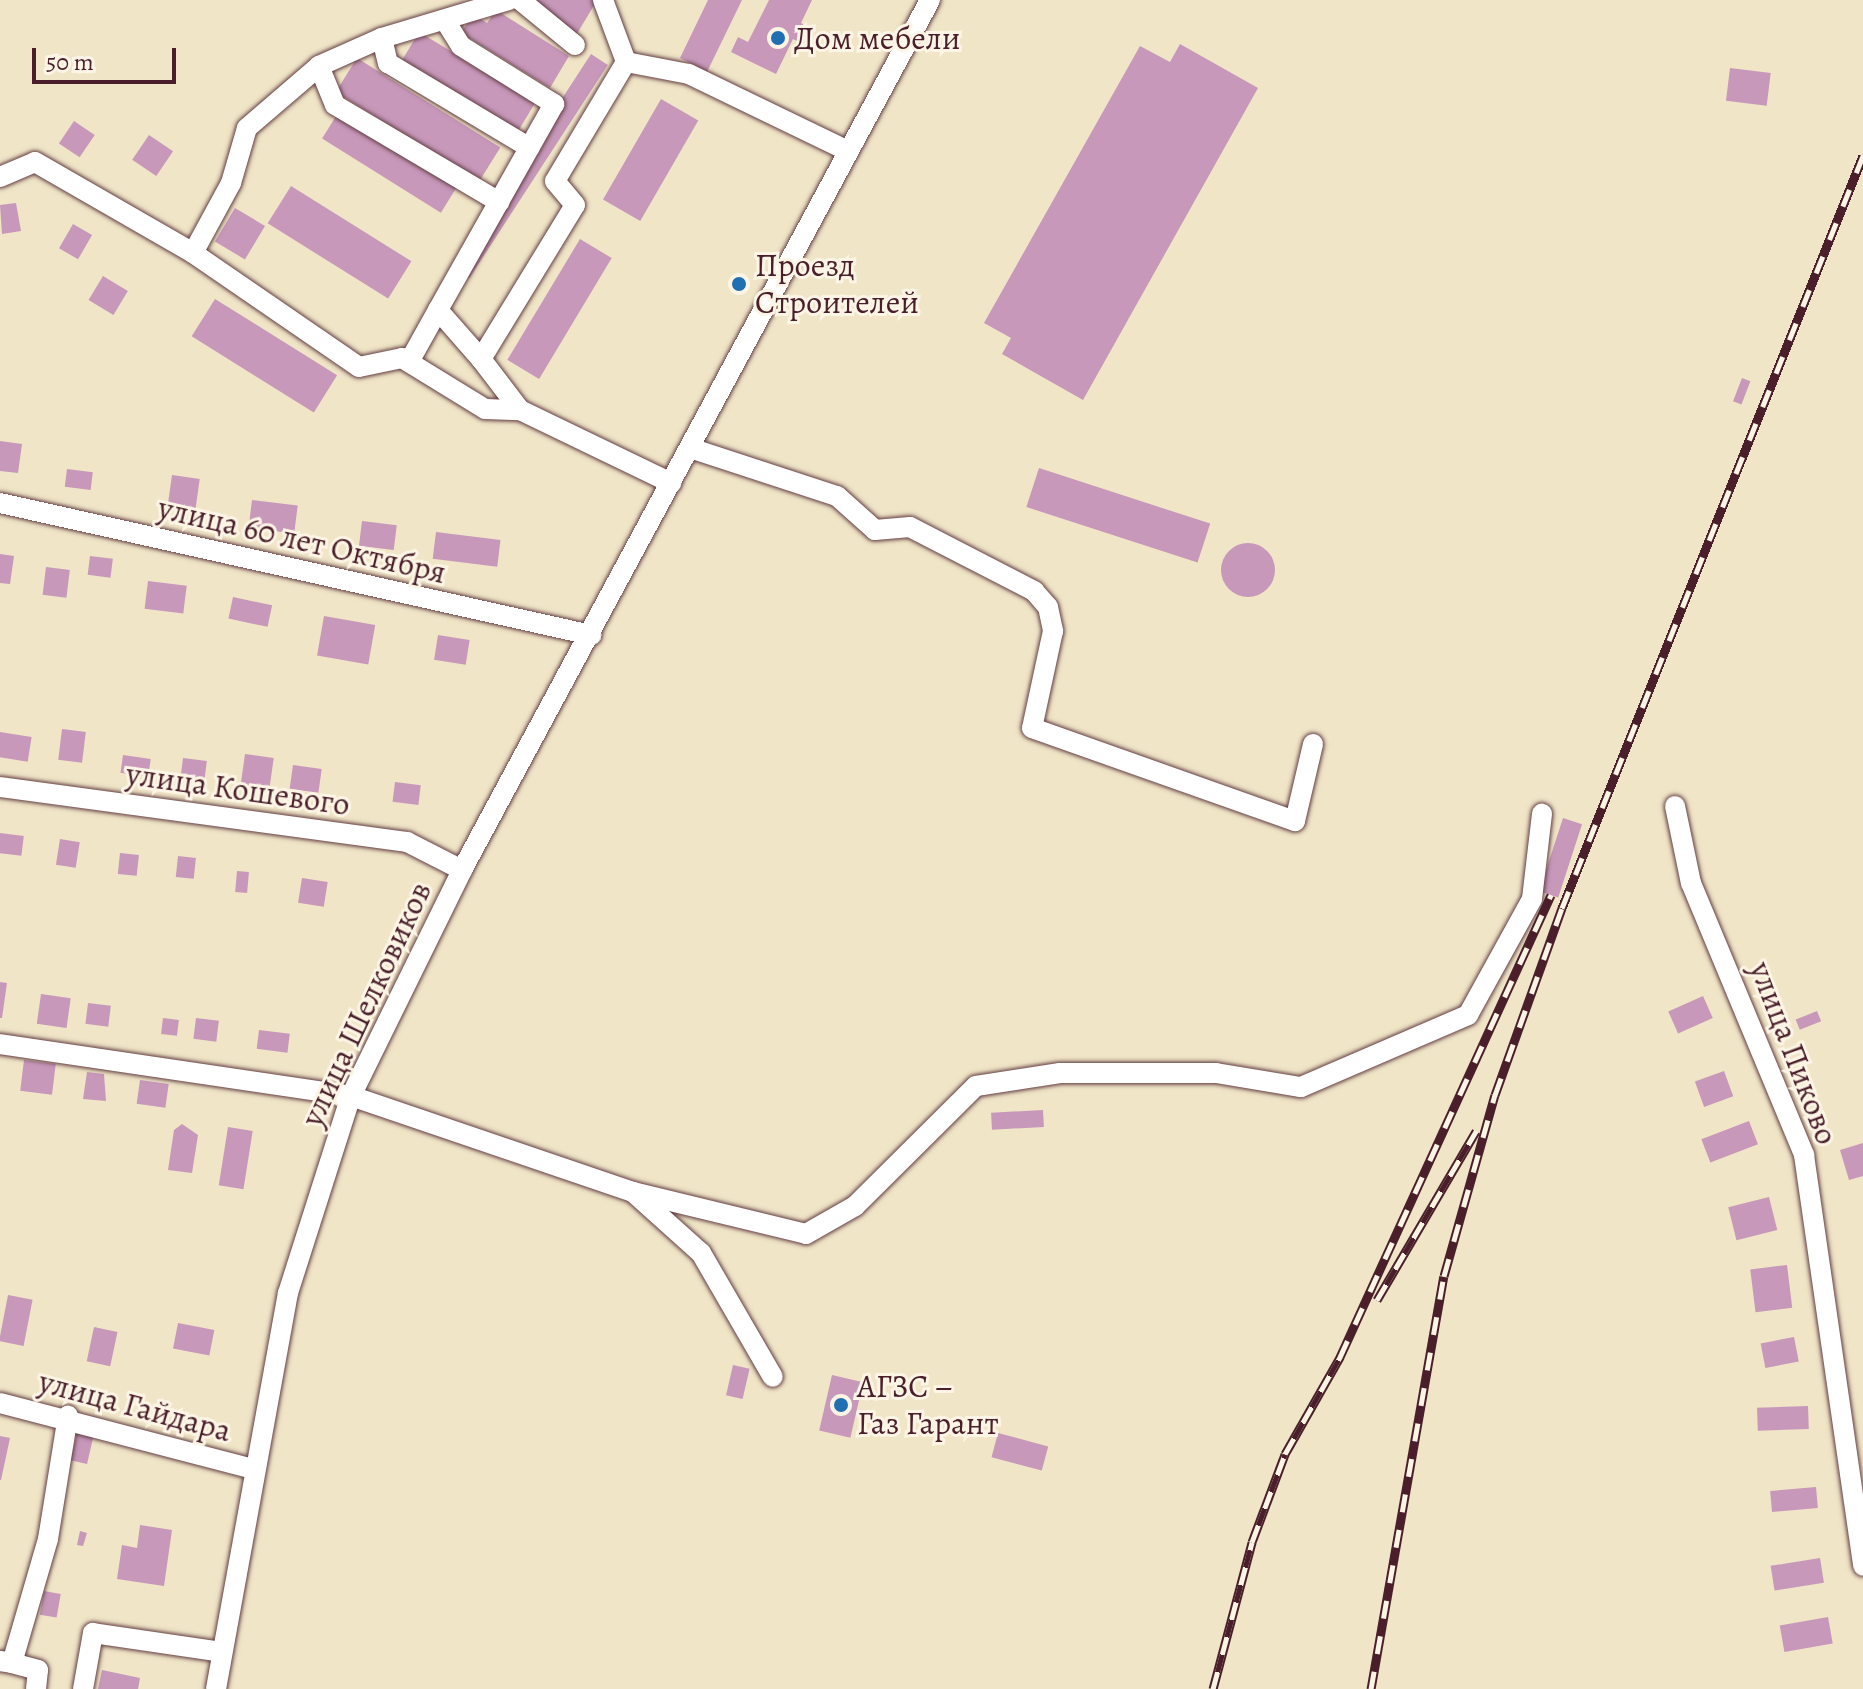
<!DOCTYPE html>
<meta charset="utf-8">
<style>
body{margin:0}
#map{position:relative;width:1863px;height:1689px;overflow:hidden;background:#f0e5c7;font-family:Alegreya,serif}
div>[style]{position:absolute}
.building>*{inset:0;background:#c798ba;transform-origin:0 0}
.round{border-radius:50%}
.roads{filter:drop-shadow(0 0 2px #633d42) drop-shadow(0 0 2px #633d42)}
.minor>*{height:20px;margin:-10px;padding:0 10px;transform-origin:10px;border-radius:10px;background:#fff}
.rail>*{height:9px;margin-top:-4.5px;transform-origin:0;background:repeating-linear-gradient(90deg,#fcf5e5 0 18px,#4a1f2b 0 36px);box-sizing:border-box;border-block:2px solid #4a1f2b}
.dots>*{width:22px;height:22px;translate:-50% -50%;box-sizing:border-box;border:4px solid #fcf5e5;border-radius:50%}
span{translate:-50% -50%;white-space:nowrap;text-align:center;line-height:1.15;-webkit-text-stroke:6px #fcf5e5;paint-order:stroke}
.poi-label{font-size:32px;color:#4a1f2b}
.left{translate:0 -50%;text-align:left}
.street-label{font-size:32px;color:#4a1f2b}
.scale{position:absolute;left:32px;top:48px;width:144px;height:36px;box-sizing:border-box;border:4px solid #4a1f2b;border-top:0;padding-left:10px;font-size:24px;line-height:28px;white-space:nowrap;color:#4a1f2b;-webkit-text-stroke:6px #fcf5e5;paint-order:stroke}
</style>
<div id="map">
<div class="building">
<i style="clip-path:polygon(537px 0,592px 0,596px 2px,575px 37px,530px 10px)"></i>
<i style="clip-path:polygon(708px 0,742px 0,707px 72px,680px 58px)"></i>
<i style="clip-path:polygon(769px 0,812px 0,801px 23px,811px 28px,803px 44px,793px 39px,776px 74px,731px 52px,738px 37px,748px 42px)"></i>
<i style="clip-path:polygon(496px 10px,569px 56px,550px 88px,461px 33px,473px 14px,487px 23px)"></i>
<i style="left:419px;top:32px;width:136px;height:34px;rotate:31deg"></i>
<i style="clip-path:polygon(1180px 44px,1258px 88px,1083px 400px,1002px 354px,1011px 338px,984px 323px,1140px 46px,1170px 62px)"></i>
<i style="left:591px;top:54px;width:20px;height:254px;rotate:33deg"></i>
<i style="left:357px;top:58px;width:169px;height:40px;rotate:32deg"></i>
<i style="left:1730px;top:68px;width:41px;height:33px;rotate:7deg"></i>
<i style="left:661px;top:99px;width:43px;height:116px;rotate:30deg"></i>
<i style="left:338px;top:113px;width:140px;height:30px;rotate:32deg"></i>
<i style="left:74px;top:121px;width:25px;height:27px;rotate:34deg"></i>
<i style="left:149px;top:135px;width:29px;height:30px;rotate:34deg"></i>
<i style="left:291px;top:186px;width:142px;height:44px;rotate:32deg"></i>
<i style="clip-path:polygon(16px 203px,21px 231px,2px 234px,0 205px)"></i>
<i style="left:235px;top:208px;width:35px;height:39px;rotate:31deg"></i>
<i style="left:73px;top:224px;width:22px;height:28px;rotate:30deg"></i>
<i style="left:580px;top:239px;width:37px;height:141px;rotate:31deg"></i>
<i style="left:103px;top:276px;width:29px;height:28px;rotate:31deg"></i>
<i style="left:215px;top:299px;width:144px;height:44px;rotate:32deg"></i>
<i style="left:1742px;top:378px;width:9px;height:25px;rotate:21deg"></i>
<i style="clip-path:polygon(0 441px,22px 444px,18px 473px,0 471px)"></i>
<i style="left:1039px;top:468px;width:180px;height:41px;rotate:18deg"></i>
<i style="left:67px;top:469px;width:26px;height:18px;rotate:7deg"></i>
<i style="left:172px;top:475px;width:28px;height:33px;rotate:8deg"></i>
<i style="left:252px;top:500px;width:46px;height:28px;rotate:7deg"></i>
<i style="left:362px;top:521px;width:35px;height:25px;rotate:7deg"></i>
<i style="left:436px;top:532px;width:65px;height:27px;rotate:7deg"></i>
<i class="round" style="left:1221px;top:543px;width:54px;height:54px"></i>
<i style="clip-path:polygon(0 554px,14px 556px,10px 584px,0 583px)"></i>
<i style="left:90px;top:556px;width:23px;height:19px;rotate:7deg"></i>
<i style="left:46px;top:567px;width:24px;height:28px;rotate:7deg"></i>
<i style="left:148px;top:581px;width:39px;height:28px;rotate:7deg"></i>
<i style="left:233px;top:597px;width:40px;height:22px;rotate:12deg"></i>
<i style="left:324px;top:616px;width:52px;height:40px;rotate:10deg"></i>
<i style="left:438px;top:635px;width:32px;height:25px;rotate:9deg"></i>
<i style="left:62px;top:729px;width:24px;height:31px;rotate:7deg"></i>
<i style="left:0;top:732px;width:32px;height:25px;rotate:9deg"></i>
<i style="left:245px;top:754px;width:29px;height:33px;rotate:8deg"></i>
<i style="left:123px;top:755px;width:28px;height:18px;rotate:8deg"></i>
<i style="left:183px;top:758px;width:24px;height:21px;rotate:7deg"></i>
<i style="left:293px;top:765px;width:29px;height:24px;rotate:8deg"></i>
<i style="left:395px;top:782px;width:26px;height:20px;rotate:7deg"></i>
<i style="left:1563px;top:818px;width:20px;height:77px;rotate:18deg"></i>
<i style="left:0;top:833px;width:24px;height:20px;rotate:7deg"></i>
<i style="left:60px;top:839px;width:20px;height:26px;rotate:9deg"></i>
<i style="left:120px;top:853px;width:19px;height:21px;rotate:6deg"></i>
<i style="left:178px;top:856px;width:18px;height:21px;rotate:6deg"></i>
<i style="left:237px;top:871px;width:12px;height:21px;rotate:5deg"></i>
<i style="left:302px;top:878px;width:26px;height:25px;rotate:9deg"></i>
<i style="clip-path:polygon(0 982px,7px 983px,2px 1018px,0 1018px)"></i>
<i style="left:41px;top:994px;width:30px;height:30px;rotate:8deg"></i>
<i style="left:1703px;top:996px;width:24px;height:38px;rotate:66deg"></i>
<i style="left:88px;top:1003px;width:23px;height:21px;rotate:7deg"></i>
<i style="left:1817px;top:1011px;width:11px;height:23px;rotate:68deg"></i>
<i style="left:163px;top:1018px;width:16px;height:16px;rotate:7deg"></i>
<i style="left:196px;top:1018px;width:23px;height:21px;rotate:7deg"></i>
<i style="left:259px;top:1030px;width:31px;height:19px;rotate:7deg"></i>
<i style="left:24px;top:1060px;width:32px;height:31px;rotate:7deg"></i>
<i style="left:1724px;top:1071px;width:27px;height:31px;rotate:70deg"></i>
<i style="clip-path:polygon(87px 1072px,104px 1074px,106px 1101px,83px 1099px)"></i>
<i style="left:140px;top:1080px;width:29px;height:24px;rotate:8deg"></i>
<i style="left:1043px;top:1110px;width:17px;height:52px;rotate:87deg"></i>
<i style="left:1749px;top:1121px;width:25px;height:51px;rotate:69deg"></i>
<i style="clip-path:polygon(182px 1124px,198px 1135px,192px 1173px,168px 1170px,174px 1130px)"></i>
<i style="left:228px;top:1127px;width:25px;height:59px;rotate:9deg"></i>
<i style="clip-path:polygon(1863px 1143px,1863px 1176px,1849px 1180px,1840px 1150px)"></i>
<i style="left:1769px;top:1197px;width:34px;height:42px;rotate:76deg"></i>
<i style="left:1787px;top:1265px;width:43px;height:37px;rotate:83deg"></i>
<i style="left:8px;top:1295px;width:25px;height:47px;rotate:11deg"></i>
<i style="left:178px;top:1323px;width:37px;height:26px;rotate:11deg"></i>
<i style="left:94px;top:1327px;width:24px;height:35px;rotate:12deg"></i>
<i style="left:1794px;top:1337px;width:25px;height:34px;rotate:79deg"></i>
<i style="left:733px;top:1365px;width:17px;height:31px;rotate:13deg"></i>
<i style="left:832px;top:1375px;width:32px;height:57px;rotate:13deg"></i>
<i style="left:1808px;top:1406px;width:23px;height:51px;rotate:88deg"></i>
<i style="left:77px;top:1432px;width:17px;height:29px;rotate:13deg"></i>
<i style="left:998px;top:1433px;width:52px;height:25px;rotate:15deg"></i>
<i style="clip-path:polygon(0 1436px,10px 1438px,1px 1480px,0 1480px)"></i>
<i style="left:1816px;top:1487px;width:21px;height:46px;rotate:85deg"></i>
<i style="clip-path:polygon(140px 1525px,172px 1530px,164px 1586px,117px 1579px,122px 1545px,137px 1548px)"></i>
<i style="clip-path:polygon(80px 1531px,87px 1533px,83px 1546px,77px 1545px)"></i>
<i style="left:1820px;top:1558px;width:25px;height:50px;rotate:81deg"></i>
<i style="left:44px;top:1591px;width:17px;height:24px;rotate:10deg"></i>
<i style="left:1828px;top:1617px;width:27px;height:49px;rotate:80deg"></i>
<i style="clip-path:polygon(102px 1670px,140px 1678px,138px 1689px,98px 1689px)"></i>
</div>
<div class="roads">
<div class="minor">
<i style="left:520px;top:0;width:71px;rotate:39.3deg"></i>
<i style="left:603px;top:0;width:66px;rotate:69.6deg"></i>
<i style="left:626px;top:62px;width:64px;rotate:10.8deg"></i>
<i style="left:689px;top:74px;width:177px;rotate:25.8deg"></i>
<i style="left:446px;top:22px;width:28px;rotate:58deg"></i>
<i style="left:461px;top:46px;width:110px;rotate:31.9deg"></i>
<i style="left:554px;top:104px;width:236px;rotate:119.4deg"></i>
<i style="left:438px;top:310px;width:65px;rotate:48.7deg"></i>
<i style="left:382px;top:38px;width:26px;rotate:77deg"></i>
<i style="left:388px;top:63px;width:165px;rotate:30.9deg"></i>
<i style="left:319px;top:66px;width:42px;rotate:67.7deg"></i>
<i style="left:335px;top:105px;width:191px;rotate:30.6deg"></i>
<i style="left:0;top:177px;width:38px;rotate:-23deg"></i>
<i style="left:35px;top:162px;width:182px;rotate:29.9deg"></i>
<i style="left:193px;top:253px;width:201px;rotate:34.5deg"></i>
<i style="left:359px;top:367px;width:44px;rotate:-11.8deg"></i>
<i style="left:402px;top:358px;width:97px;rotate:31.6deg"></i>
<i style="left:485px;top:409px;width:35px;rotate:2deg"></i>
<i style="left:520px;top:410px;width:168px;rotate:25.8deg"></i>
<i style="left:193px;top:253px;width:80px;rotate:-61.5deg"></i>
<i style="left:231px;top:183px;width:57px;rotate:-73.8deg"></i>
<i style="left:247px;top:128px;width:95px;rotate:-40.7deg"></i>
<i style="left:319px;top:66px;width:69px;rotate:-24deg"></i>
<i style="left:382px;top:38px;width:133px;rotate:-16.7deg"></i>
<i style="left:409px;top:362px;width:60px;rotate:-60.9deg"></i>
<i style="left:520px;top:410px;width:64px;rotate:-127.4deg"></i>
<i style="left:481px;top:359px;width:180px;rotate:-58.6deg"></i>
<i style="left:575px;top:205px;width:31px;rotate:-130deg"></i>
<i style="left:555px;top:181px;width:139px;rotate:-59.2deg"></i>
<i style="left:690px;top:448px;width:155px;rotate:18.1deg"></i>
<i style="left:837px;top:496px;width:51px;rotate:41.8deg"></i>
<i style="left:875px;top:530px;width:35px;rotate:-5deg"></i>
<i style="left:910px;top:527px;width:140px;rotate:27.3deg"></i>
<i style="left:1034px;top:591px;width:21px;rotate:49deg"></i>
<i style="left:1048px;top:607px;width:25px;rotate:78deg"></i>
<i style="left:1053px;top:631px;width:99px;rotate:102.2deg"></i>
<i style="left:1032px;top:728px;width:279px;rotate:19.5deg"></i>
<i style="left:1295px;top:821px;width:79px;rotate:-76.8deg"></i>
<i style="left:0;top:503px;width:606px;rotate:12.59deg"></i>
<i style="left:0;top:787px;width:411px;rotate:7.7deg"></i>
<i style="left:407px;top:842px;width:62px;rotate:27deg"></i>
<i style="left:1675px;top:806px;width:79px;rotate:78.3deg"></i>
<i style="left:1691px;top:883px;width:295px;rotate:67.4deg"></i>
<i style="left:1804px;top:1155px;width:415px;rotate:81.8deg"></i>
<i style="left:0;top:1044px;width:355px;rotate:8.4deg"></i>
<i style="left:351px;top:1096px;width:298px;rotate:18.8deg"></i>
<i style="left:633px;top:1192px;width:91px;rotate:41.9deg"></i>
<i style="left:701px;top:1253px;width:143px;rotate:59.9deg"></i>
<i style="left:633px;top:1192px;width:178px;rotate:13.6deg"></i>
<i style="left:806px;top:1234px;width:56px;rotate:-29.7deg"></i>
<i style="left:855px;top:1206px;width:170px;rotate:-44.8deg"></i>
<i style="left:976px;top:1086px;width:85px;rotate:-8.8deg"></i>
<i style="left:1060px;top:1073px;width:156px"></i>
<i style="left:1216px;top:1073px;width:86px;rotate:9.4deg"></i>
<i style="left:1301px;top:1087px;width:182px;rotate:-23.3deg"></i>
<i style="left:1468px;top:1015px;width:132px;rotate:-61.1deg"></i>
<i style="left:1532px;top:899px;width:86px;rotate:-83.3deg"></i>
<i style="left:0;top:1403px;width:262px;rotate:14.6deg"></i>
<i style="left:0;top:1661px;width:12px;rotate:9deg"></i>
<i style="left:12px;top:1663px;width:129px;rotate:-73.8deg"></i>
<i style="left:48px;top:1539px;width:125px;rotate:-80.8deg"></i>
<i style="left:12px;top:1663px;width:27px;rotate:15deg"></i>
<i style="left:38px;top:1670px;width:19px;rotate:96deg"></i>
<i style="left:83px;top:1689px;width:57px;rotate:-79.9deg"></i>
<i style="left:93px;top:1633px;width:130px;rotate:8.4deg"></i>
<i style="left:216px;top:1689px;width:402px;rotate:-79.7deg"></i>
<i style="left:288px;top:1293px;width:207px;rotate:-72.3deg"></i>
<i style="left:351px;top:1096px;width:252px;rotate:-63.8deg"></i>
<i style="left:462px;top:870px;width:988px;rotate:-61.72deg"></i>
</div>
</div>
<div class="rail">
<i style="left:1377px;top:1300px;width:196px;rotate:-59.6deg"></i>
<i style="left:1213px;top:1689px;width:152px;rotate:-75.1deg"></i>
<i style="left:1252px;top:1542px;width:94px;rotate:-69.4deg"></i>
<i style="left:1285px;top:1454px;width:112px;rotate:-60.4deg"></i>
<i style="left:1340px;top:1357px;width:508px;rotate:-65.45deg"></i>
<i style="left:1371px;top:1689px;width:419px;rotate:-80deg"></i>
<i style="left:1444px;top:1276px;width:188px;rotate:-74.3deg"></i>
<i style="left:1495px;top:1095px;width:199px;rotate:-70.3deg"></i>
<i style="left:1562px;top:908px;width:810px;rotate:-68.19deg"></i>
</div>
<div class="dots">
<i style="left:778px;top:38px;background:#1f6fb2"></i>
<i style="left:739px;top:284px;background:#1f6fb2"></i>
<i style="left:841px;top:1405px;background:#1f6fb2"></i>
</div>
<div class="poi-label">
<span class="left" style="left:794px;top:38px">Дом мебели</span>
<span class="left" style="left:755px;top:284px">Проезд<br>Строителей</span>
<span class="left" style="left:857px;top:1405px">АГЗС –<br>Газ Гарант</span>
</div>
<div class="street-label">
<span style="left:302px;top:540px;rotate:13deg">улица 60 лет Октября</span>
<span style="left:238px;top:789px;rotate:8deg">улица Кошевого</span>
<span style="left:366px;top:1004px;rotate:-65deg">улица Шелковиков</span>
<span style="left:1794px;top:1053px;rotate:69deg">улица Пиково</span>
<span style="left:135px;top:1406px;rotate:15deg">улица Гайдара</span>
</div>
<div class="scale">50 m</div>
</div>
